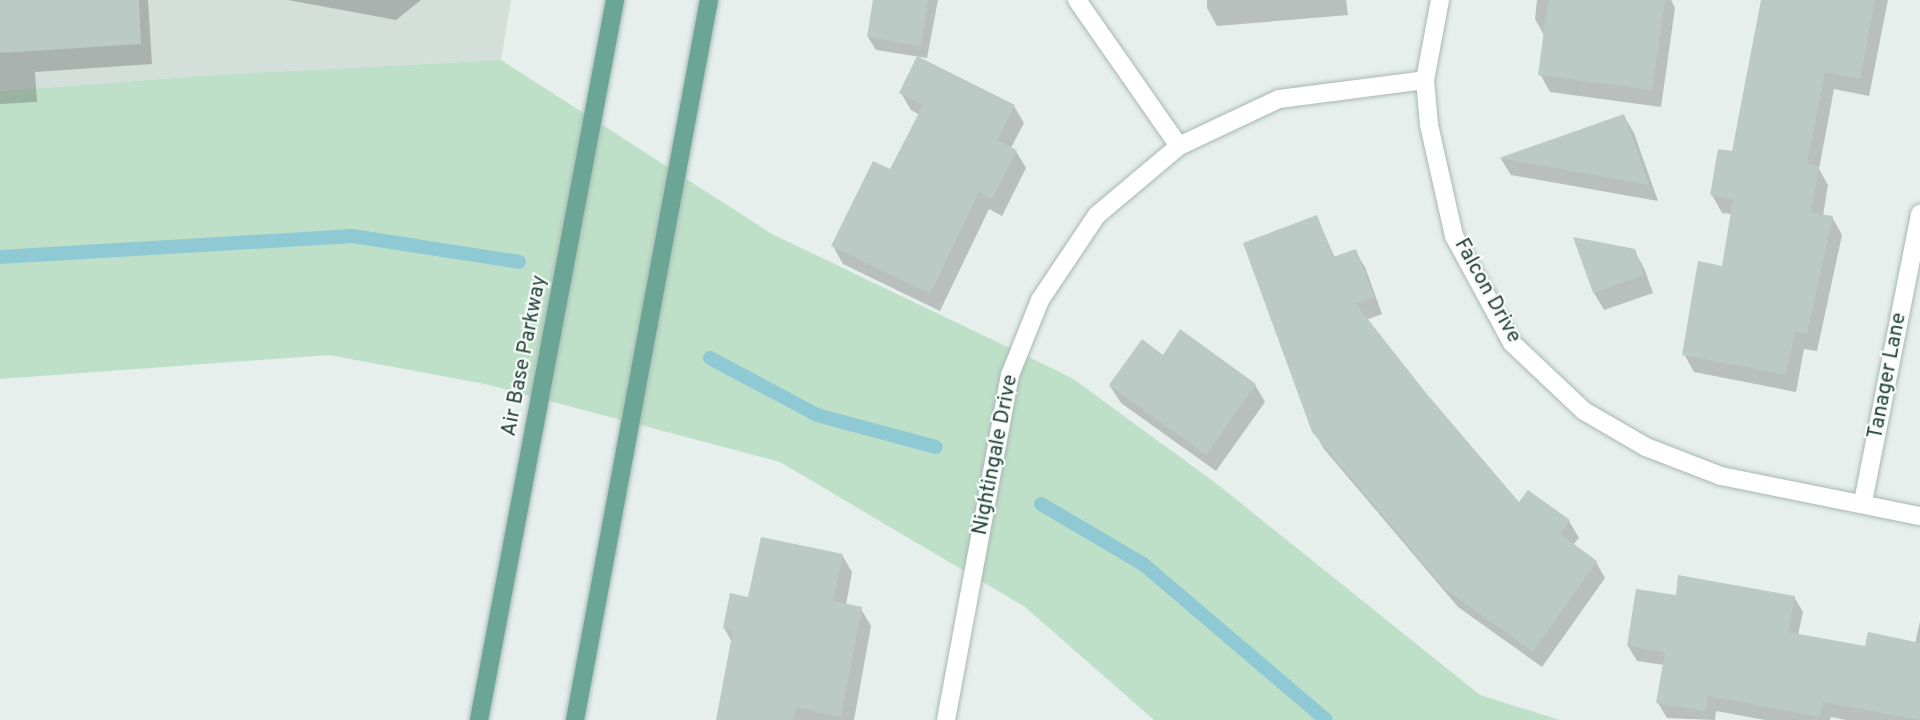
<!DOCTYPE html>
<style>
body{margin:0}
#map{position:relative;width:1920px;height:720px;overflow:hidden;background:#e6efeb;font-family:Overpass,sans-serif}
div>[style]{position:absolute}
.built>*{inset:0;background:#d4dfda}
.green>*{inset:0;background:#bfe0c8}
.shadow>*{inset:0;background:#0003}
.stream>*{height:14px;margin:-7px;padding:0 7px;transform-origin:7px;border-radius:7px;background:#8ec9d4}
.building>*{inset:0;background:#bbcac4}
.roads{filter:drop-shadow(0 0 2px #a8b8b2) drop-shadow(0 0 2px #a8b8b2)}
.minor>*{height:18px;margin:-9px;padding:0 9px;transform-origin:9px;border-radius:9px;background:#fff}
.primary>*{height:18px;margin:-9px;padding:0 9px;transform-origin:9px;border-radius:9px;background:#6aa596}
span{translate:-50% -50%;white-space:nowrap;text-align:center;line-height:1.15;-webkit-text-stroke:4.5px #f7fbf9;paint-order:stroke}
.street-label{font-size:21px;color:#24423a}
</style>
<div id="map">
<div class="built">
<i style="clip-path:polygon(0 0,511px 0,501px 60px,213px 75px,0 91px)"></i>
</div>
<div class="green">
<i style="clip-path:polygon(501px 60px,772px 234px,1072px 378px,1217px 484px,1480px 695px,1560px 720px,1154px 720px,1025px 607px,780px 462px,485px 384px,329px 355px,0 379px,0 91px,213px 75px)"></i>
</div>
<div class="shadow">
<i style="clip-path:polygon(0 0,148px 0,152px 64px,35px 72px,37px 102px,0 104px)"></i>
<i style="clip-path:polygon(288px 0,421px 0,396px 20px)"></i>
<i style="clip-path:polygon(874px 0,938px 0,927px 58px,876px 50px,868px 37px)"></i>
<i style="clip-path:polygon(1207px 0,1346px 0,1348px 15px,1217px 26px,1207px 8px)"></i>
<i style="clip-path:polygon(1537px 0,1671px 0,1675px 8px,1661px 107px,1550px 92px,1540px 74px,1545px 37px,1535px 19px)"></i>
<i style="clip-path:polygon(1763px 0,1888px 0,1869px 96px,1834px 89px,1819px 169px,1828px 185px,1823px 216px,1832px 217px,1842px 235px,1817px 351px,1804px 349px,1796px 392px,1694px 372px,1684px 354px,1723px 268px,1732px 214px,1722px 213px,1712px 195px,1733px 153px)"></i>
<i style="clip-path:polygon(901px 93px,1014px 106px,1024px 123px,1011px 148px,1016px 151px,1026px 168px,1002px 216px,989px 209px,940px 311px,843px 264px,833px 246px,891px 171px,920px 115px,911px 110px)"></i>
<i style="clip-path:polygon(1624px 116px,1634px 133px,1658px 201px,1511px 175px,1501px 159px)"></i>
<i style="clip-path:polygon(1317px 217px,1335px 258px,1355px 251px,1365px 267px,1382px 314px,1366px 320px,1425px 394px,1519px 505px,1569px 521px,1579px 538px,1573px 545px,1596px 562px,1605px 578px,1542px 667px,1458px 607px,1324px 449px,1314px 431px)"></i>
<i style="clip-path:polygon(1634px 250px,1644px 268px,1653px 293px,1604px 310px,1594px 293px)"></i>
<i style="clip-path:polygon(1163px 357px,1255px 385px,1265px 402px,1216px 471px,1121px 403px,1110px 386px)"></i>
<i style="clip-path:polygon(842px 555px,852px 572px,846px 605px,861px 609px,871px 626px,854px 720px,717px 720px,732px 642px,724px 628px,750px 598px)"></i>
<i style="clip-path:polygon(1677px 597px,1794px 597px,1803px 612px,1798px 635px,1866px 647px,1915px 643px,1920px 622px,1920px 720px,1846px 720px,1831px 717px,1830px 720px,1765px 720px,1716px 711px,1715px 720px,1667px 718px,1658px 703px,1664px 665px,1637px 661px,1628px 646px)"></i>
</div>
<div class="stream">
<i style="left:0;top:257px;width:353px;rotate:-3.4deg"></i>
<i style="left:352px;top:236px;width:169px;rotate:8.8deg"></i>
<i style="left:710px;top:358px;width:121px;rotate:28deg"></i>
<i style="left:817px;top:415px;width:123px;rotate:15.1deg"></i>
<i style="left:1041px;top:504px;width:118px;rotate:30.5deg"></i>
<i style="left:1143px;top:564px;width:240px;rotate:40.4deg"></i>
</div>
<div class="building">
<i style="clip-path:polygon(0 0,139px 0,141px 44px,0 53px)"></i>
<i style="clip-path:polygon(873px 0,928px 0,921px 46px,867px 37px)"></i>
<i style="clip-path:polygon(1548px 0,1665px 0,1652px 90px,1538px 75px)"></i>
<i style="clip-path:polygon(1761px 0,1875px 0,1860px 79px,1825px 72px,1807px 164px,1819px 166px,1811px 213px,1833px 216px,1807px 334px,1795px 332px,1786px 375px,1682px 355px,1698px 261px,1722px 266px,1733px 200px,1710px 195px,1718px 149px,1732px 151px)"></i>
<i style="clip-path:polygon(917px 56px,1015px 105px,997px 140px,1017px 150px,992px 199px,979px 192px,930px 294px,831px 246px,873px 161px,890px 169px,923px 105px,899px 93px)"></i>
<i style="clip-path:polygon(1624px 114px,1649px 185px,1499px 158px)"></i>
<i style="clip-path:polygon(1317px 215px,1333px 257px,1356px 249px,1374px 297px,1356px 304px,1426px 393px,1519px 502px,1528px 490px,1570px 520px,1560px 534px,1597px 561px,1533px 652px,1446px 590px,1312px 432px,1243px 243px)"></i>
<i style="clip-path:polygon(1573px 237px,1635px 249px,1644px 275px,1593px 293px)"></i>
<i style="clip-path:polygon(1180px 329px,1256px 384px,1206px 455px,1109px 385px,1142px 339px,1163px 355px)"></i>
<i style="clip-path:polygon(761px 537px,843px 554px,833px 601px,862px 607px,841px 717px,796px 707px,793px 720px,716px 720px,733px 630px,723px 628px,730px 593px,748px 597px)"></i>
<i style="clip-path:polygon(1678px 575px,1795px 596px,1788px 632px,1865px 646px,1868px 632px,1920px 643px,1920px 720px,1823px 702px,1820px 717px,1708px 696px,1705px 711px,1656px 703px,1665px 652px,1627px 646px,1636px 589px,1676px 595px)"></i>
</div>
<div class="roads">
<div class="minor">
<i style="left:1077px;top:0;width:178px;rotate:55.1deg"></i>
<i style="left:1440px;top:0;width:81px;rotate:100.6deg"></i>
<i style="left:1425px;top:80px;width:45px;rotate:84.9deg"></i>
<i style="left:1429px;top:125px;width:114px;rotate:77.3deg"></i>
<i style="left:1454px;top:236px;width:122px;rotate:61.5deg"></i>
<i style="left:1512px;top:343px;width:99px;rotate:43.4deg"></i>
<i style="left:1584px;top:411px;width:72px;rotate:30.1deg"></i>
<i style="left:1646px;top:447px;width:80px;rotate:21.1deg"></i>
<i style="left:1721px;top:476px;width:203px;rotate:11.4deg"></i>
<i style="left:1863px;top:502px;width:294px;rotate:-78.8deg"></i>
<i style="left:946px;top:720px;width:351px;rotate:-79.5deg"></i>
<i style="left:1010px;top:375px;width:81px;rotate:-68.2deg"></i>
<i style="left:1040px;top:300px;width:102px;rotate:-56.2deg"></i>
<i style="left:1097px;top:215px;width:107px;rotate:-40.1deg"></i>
<i style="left:1179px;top:146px;width:110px;rotate:-25.2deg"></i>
<i style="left:1279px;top:99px;width:147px;rotate:-7.4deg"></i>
</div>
<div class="primary">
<i style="left:479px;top:720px;width:733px;rotate:-79.3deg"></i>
<i style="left:575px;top:720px;width:732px;rotate:-79.46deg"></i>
</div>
</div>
<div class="street-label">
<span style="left:1487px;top:291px;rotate:61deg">Falcon Drive</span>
<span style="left:525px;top:356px;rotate:-79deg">Air Base Parkway</span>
<span style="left:1888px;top:376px;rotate:-79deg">Tanager Lane</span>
<span style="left:996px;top:455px;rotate:-79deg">Nightingale Drive</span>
</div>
</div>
